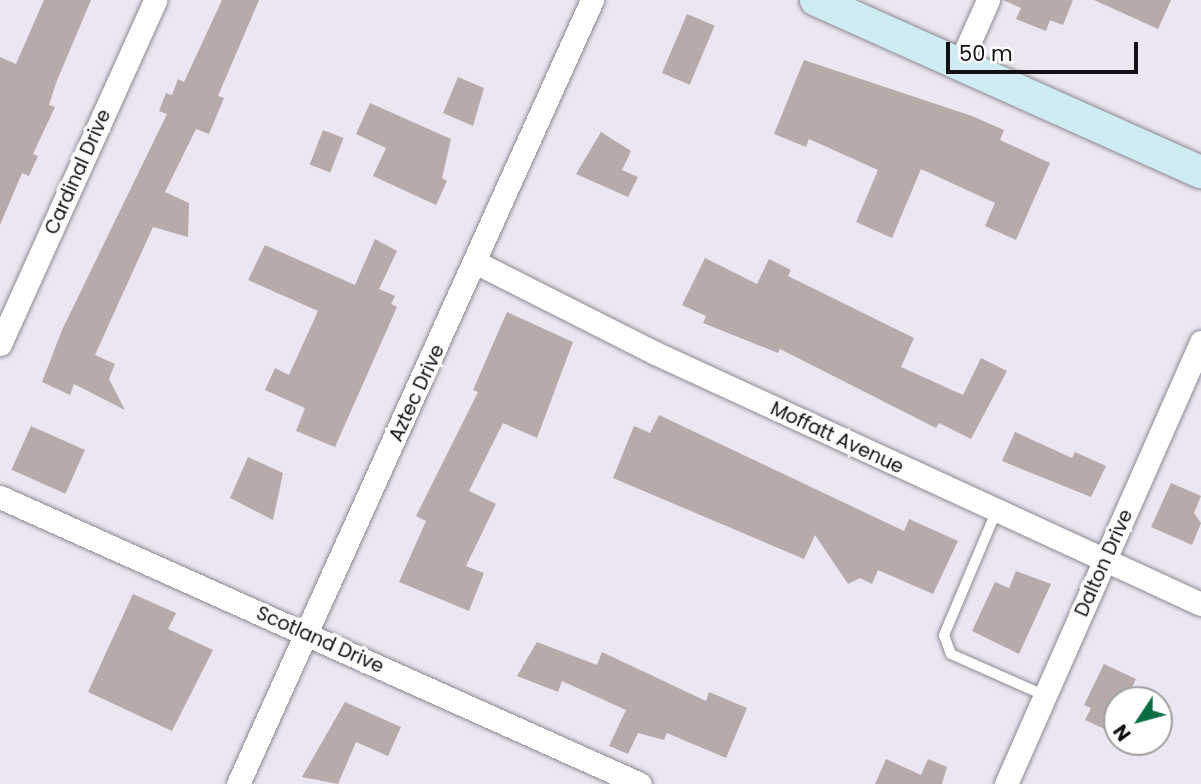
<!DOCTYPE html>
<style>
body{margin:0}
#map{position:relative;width:1201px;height:784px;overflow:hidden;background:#ebe6ef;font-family:Poppins,sans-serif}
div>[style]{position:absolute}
.building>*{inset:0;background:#b6abaa;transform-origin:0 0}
.roads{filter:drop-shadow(0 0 2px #8d8991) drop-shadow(0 0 2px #8d8991)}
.lane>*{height:10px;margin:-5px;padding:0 5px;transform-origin:5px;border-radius:5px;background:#fff}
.street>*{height:23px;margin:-11.5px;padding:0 11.5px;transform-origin:11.5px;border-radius:11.5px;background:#fff}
.secondary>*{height:32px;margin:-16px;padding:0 16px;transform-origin:16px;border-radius:16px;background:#ceecf1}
span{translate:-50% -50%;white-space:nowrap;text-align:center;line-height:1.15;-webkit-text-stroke:7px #fff;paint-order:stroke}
.street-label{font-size:19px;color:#121013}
.north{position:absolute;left:1103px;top:686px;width:70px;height:70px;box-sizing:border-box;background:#fff;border:2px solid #a09fa1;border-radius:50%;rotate:234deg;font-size:19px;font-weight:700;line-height:28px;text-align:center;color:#121013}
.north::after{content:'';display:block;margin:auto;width:24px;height:32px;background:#096d43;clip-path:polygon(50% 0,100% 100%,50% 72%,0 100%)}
.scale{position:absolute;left:946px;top:42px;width:192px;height:32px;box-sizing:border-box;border:4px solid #121013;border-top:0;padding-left:9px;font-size:21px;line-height:24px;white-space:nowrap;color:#121013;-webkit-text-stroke:5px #fff;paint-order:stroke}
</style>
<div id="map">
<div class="building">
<i style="clip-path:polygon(44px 0,91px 0,56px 83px,49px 105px,55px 107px,33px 154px,38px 156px,29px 176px,22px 173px,0 225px,0 57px,16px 64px)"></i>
<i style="clip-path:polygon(222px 0,259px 0,218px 96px,224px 98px,209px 134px,196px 129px,165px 192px,189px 203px,188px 237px,153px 227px,95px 355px,115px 364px,109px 379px,125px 410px,74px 384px,70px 395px,42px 382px,62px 330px,167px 114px,159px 111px,166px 93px,172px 95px,178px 79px,184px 82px)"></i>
<i style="clip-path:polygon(1003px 0,1073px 0,1063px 25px,1050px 20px,1046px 31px,1016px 19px,1021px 8px)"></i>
<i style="clip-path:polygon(1094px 0,1171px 0,1158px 29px)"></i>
<i style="left:687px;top:14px;width:30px;height:64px;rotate:23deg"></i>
<i style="clip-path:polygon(804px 60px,972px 116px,1004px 130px,1000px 140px,1050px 163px,1016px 240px,985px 226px,995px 203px,921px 169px,892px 238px,856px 222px,878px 170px,809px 139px,806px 147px,774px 134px)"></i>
<i style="clip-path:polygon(458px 77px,484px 88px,473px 126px,443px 113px)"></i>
<i style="clip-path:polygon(370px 103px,451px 139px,442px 178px,447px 181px,436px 205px,373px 176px,386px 148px,356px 134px)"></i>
<i style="left:323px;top:130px;width:22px;height:37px;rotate:21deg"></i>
<i style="clip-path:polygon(601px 132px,631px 151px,622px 170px,638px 177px,628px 197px,576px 174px)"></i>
<i style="clip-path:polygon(375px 239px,397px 251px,379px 289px,395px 296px,391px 304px,397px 307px,335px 447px,296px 431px,305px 408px,265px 390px,275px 368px,289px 375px,318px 311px,248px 280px,265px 245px,355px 285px)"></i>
<i style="clip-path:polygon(705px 258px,757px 284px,769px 259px,791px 270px,788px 276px,914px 338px,901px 367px,963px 395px,981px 358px,1007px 371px,971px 439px,939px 423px,936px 428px,780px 349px,778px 353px,703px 323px,706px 316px,682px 305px)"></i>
<i style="clip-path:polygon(507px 312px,573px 342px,537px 438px,503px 423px,469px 491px,496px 504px,466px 566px,484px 573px,469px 611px,399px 582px,426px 521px,416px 516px,478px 392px,473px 390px)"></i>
<i style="clip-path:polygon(659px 415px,904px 531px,909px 519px,958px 541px,933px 594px,878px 570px,872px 584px,860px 578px,848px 584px,815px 535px,804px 559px,613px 478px,634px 426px,650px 433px)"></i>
<i style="left:31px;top:426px;width:59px;height:48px;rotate:24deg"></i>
<i style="clip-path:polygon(1015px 432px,1072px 458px,1075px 452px,1106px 466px,1091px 497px,1002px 461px)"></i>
<i style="clip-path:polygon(248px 457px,283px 473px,273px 520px,230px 498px)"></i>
<i style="clip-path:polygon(1171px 483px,1201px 496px,1194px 513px,1201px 523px,1192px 545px,1151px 527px)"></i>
<i style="clip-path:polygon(1016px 571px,1051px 584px,1019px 654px,972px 631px,995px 582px,1009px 588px)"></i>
<i style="clip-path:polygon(133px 594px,176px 613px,168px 629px,213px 650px,172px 731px,88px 692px)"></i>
<i style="clip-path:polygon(537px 642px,597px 665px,602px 652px,706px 701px,709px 692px,747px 708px,726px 758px,667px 733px,664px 740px,638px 733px,628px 754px,609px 746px,626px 710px,562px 681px,558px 692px,517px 676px)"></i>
<i style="clip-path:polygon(1104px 664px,1136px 679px,1126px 700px,1117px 700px,1111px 732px,1085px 720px,1091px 708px,1084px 705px)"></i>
<i style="clip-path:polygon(345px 702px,401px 727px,388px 756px,356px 742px,338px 784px,302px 777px)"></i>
<i style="clip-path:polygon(886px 759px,921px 775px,928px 759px,947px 767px,942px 784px,875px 784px)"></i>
</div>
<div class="roads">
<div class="lane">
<i style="left:996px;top:512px;width:134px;rotate:112.9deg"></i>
<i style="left:944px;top:635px;width:20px;rotate:70deg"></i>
<i style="left:951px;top:654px;width:104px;rotate:23.9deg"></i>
</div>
<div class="street">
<i style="left:960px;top:63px;width:69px;rotate:-66deg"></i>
<i style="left:477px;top:263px;width:197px;rotate:26.8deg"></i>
<i style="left:653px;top:352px;width:603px;rotate:24.7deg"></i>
<i style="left:0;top:344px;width:377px;rotate:-65.7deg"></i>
<i style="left:0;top:497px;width:701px;rotate:24.15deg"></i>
<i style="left:238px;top:784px;width:860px;rotate:-65.7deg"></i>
<i style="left:1006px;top:784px;width:483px;rotate:-66.2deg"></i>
</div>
<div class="secondary">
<i style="left:816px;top:0;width:422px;rotate:24.1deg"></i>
</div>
</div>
<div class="street-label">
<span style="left:78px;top:172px;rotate:-66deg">Cardinal Drive</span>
<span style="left:417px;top:393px;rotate:-65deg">Aztec Drive</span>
<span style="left:837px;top:438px;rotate:25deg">Moffatt Avenue</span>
<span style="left:1104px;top:563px;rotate:-66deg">Dalton Drive</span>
<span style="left:320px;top:640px;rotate:24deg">Scotland Drive</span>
</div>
<div class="north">N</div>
<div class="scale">50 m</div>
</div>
